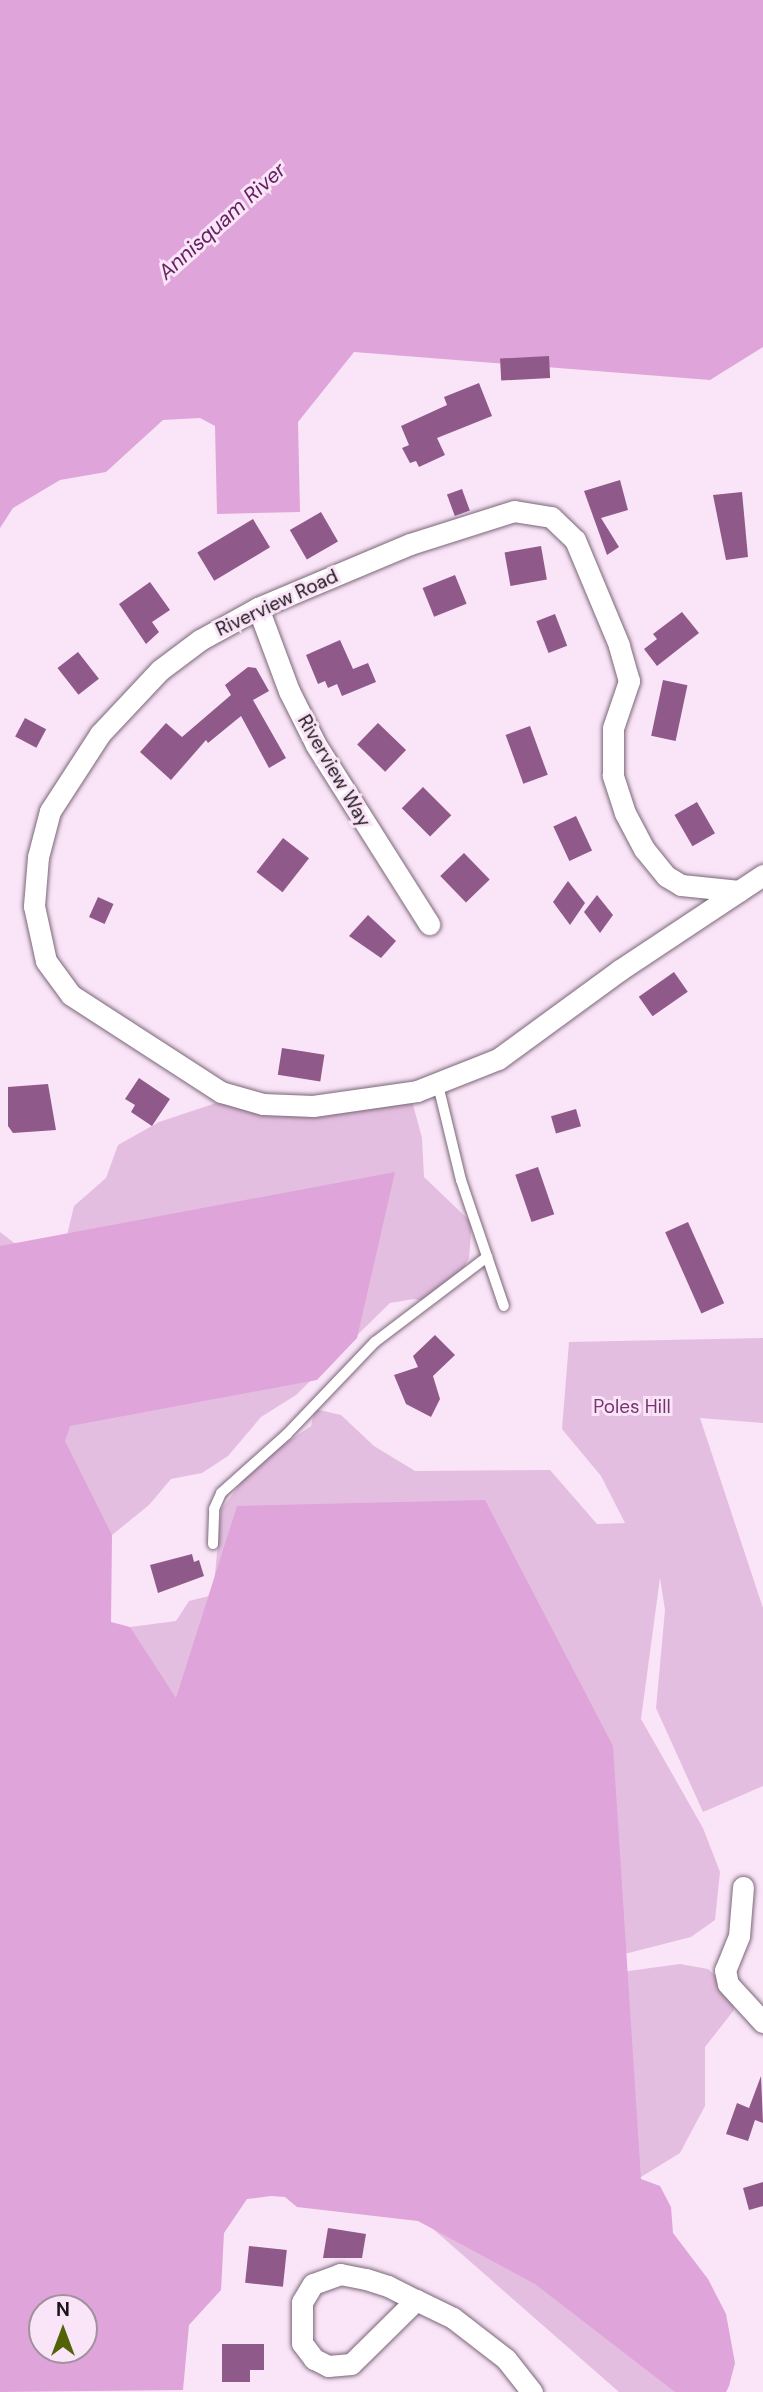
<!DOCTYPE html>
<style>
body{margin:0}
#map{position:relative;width:763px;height:2392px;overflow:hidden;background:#fae4f7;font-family:"DM Sans",sans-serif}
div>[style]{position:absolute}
.green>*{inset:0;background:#e4bee0}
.water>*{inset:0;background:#dfa4d9}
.building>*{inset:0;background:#8f598a;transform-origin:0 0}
.roads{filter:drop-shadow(0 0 2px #7a6778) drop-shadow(0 0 2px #7a6778)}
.service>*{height:10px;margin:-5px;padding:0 5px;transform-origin:5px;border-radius:5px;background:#fff}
.minor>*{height:21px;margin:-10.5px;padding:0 10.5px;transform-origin:10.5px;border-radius:10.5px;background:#fff}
span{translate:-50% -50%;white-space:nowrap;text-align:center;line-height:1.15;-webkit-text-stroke:6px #fae4f7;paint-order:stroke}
.street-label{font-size:19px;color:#1b141a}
.park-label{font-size:19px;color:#783374}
.water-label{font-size:21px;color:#652061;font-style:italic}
.north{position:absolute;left:28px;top:2294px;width:70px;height:70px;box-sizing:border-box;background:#fae4f7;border:2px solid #a1919f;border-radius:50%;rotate:0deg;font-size:19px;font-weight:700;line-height:28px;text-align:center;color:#1b141a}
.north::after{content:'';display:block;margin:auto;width:24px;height:32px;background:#526207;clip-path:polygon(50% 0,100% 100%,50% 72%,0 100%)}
</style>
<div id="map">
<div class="green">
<i style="clip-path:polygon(275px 1095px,412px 1101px,422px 1138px,424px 1177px,472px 1223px,469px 1258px,453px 1288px,434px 1303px,414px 1299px,390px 1303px,296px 1395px,261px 1417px,228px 1456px,202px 1473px,171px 1479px,149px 1505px,112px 1535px,97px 1522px,0 1338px,0 1232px,17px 1245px,62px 1256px,74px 1206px,106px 1178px,118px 1145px,159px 1122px,216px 1103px)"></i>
<i style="clip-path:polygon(763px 1338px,763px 1423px,700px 1418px,763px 1608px,763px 1786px,703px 1812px,656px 1708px,665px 1610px,660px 1578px,641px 1719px,703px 1828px,720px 1872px,715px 1920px,691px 1937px,593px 1962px,621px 1972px,680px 1964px,708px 1969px,732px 1991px,734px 2010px,705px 2047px,705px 2106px,680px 2153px,641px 2177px,633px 2172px,703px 2392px,619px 2392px,416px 2214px,130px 1627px,176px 1621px,189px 1601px,213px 1595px,221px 1510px,254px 1465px,311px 1426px,315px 1409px,341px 1415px,374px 1446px,415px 1471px,550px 1470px,597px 1524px,625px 1523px,601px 1476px,562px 1429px,569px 1342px)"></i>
</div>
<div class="water">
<i style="clip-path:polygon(0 0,763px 0,763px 347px,710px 380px,354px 352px,298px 422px,300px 512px,217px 514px,215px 426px,200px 418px,163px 420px,106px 472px,60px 480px,13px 508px,0 528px)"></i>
<i style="clip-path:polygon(evenodd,395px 1172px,357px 1338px,317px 1380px,70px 1426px,65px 1441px,112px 1535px,111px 1622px,130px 1627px,176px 1698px,237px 1506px,485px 1500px,613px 1746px,641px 2179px,660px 2186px,671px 2207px,673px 2233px,708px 2279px,726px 2314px,735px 2363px,729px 2386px,726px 2392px,675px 2392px,535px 2284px,418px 2221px,297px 2207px,285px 2197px,271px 2196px,247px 2199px,224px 2233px,221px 2290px,189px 2325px,183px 2390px,0 2392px,0 1246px,395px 1172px,42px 2308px,84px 2308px,84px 2350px,42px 2350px,42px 2308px)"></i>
</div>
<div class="building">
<i style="left:549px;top:356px;width:22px;height:49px;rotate:87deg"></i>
<i style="clip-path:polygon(479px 383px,492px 416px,437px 438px,445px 455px,419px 467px,416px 461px,410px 463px,402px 448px,409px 445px,401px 426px,447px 405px,444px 397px)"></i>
<i style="clip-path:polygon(620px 480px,628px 510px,601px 518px,619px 547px,607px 555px,584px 491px)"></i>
<i style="left:462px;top:489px;width:23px;height:16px;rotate:70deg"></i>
<i style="clip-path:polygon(742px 492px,748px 557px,726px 560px,713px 495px)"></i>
<i style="left:321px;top:512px;width:34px;height:36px;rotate:60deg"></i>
<i style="left:253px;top:519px;width:33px;height:65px;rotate:59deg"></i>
<i style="left:541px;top:546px;width:34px;height:37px;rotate:80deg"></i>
<i style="left:455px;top:575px;width:31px;height:35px;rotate:68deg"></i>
<i style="clip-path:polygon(150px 582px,170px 610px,152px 622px,159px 632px,146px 644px,119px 604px)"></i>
<i style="clip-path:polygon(682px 612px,699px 633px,657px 666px,644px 649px,657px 639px,653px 634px)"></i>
<i style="left:555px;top:614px;width:34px;height:20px;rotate:69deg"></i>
<i style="clip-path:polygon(340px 640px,353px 669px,368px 663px,376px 682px,342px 696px,337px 684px,328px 688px,325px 681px,318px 684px,306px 655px)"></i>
<i style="left:78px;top:652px;width:34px;height:26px;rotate:52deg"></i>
<i style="clip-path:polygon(248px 667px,256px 668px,269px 691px,253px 700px,286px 758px,269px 768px,241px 716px,208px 743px,206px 740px,171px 780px,140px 752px,166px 723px,182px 737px,231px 695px,225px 685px)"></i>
<i style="left:663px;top:680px;width:25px;height:57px;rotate:12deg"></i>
<i style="left:25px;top:718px;width:24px;height:21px;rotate:28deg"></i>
<i style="left:378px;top:723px;width:39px;height:30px;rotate:44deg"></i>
<i style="left:530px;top:726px;width:52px;height:26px;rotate:70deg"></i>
<i style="left:423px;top:787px;width:40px;height:30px;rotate:45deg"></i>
<i style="left:697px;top:802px;width:36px;height:26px;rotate:60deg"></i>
<i style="left:576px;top:816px;width:38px;height:25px;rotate:65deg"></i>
<i style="left:283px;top:838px;width:33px;height:43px;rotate:38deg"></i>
<i style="left:464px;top:853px;width:37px;height:33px;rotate:46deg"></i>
<i style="clip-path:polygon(568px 881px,585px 903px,570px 925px,553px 902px)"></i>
<i style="clip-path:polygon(597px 895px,613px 915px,600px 933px,584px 912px)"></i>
<i style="left:98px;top:897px;width:17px;height:22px;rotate:24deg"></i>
<i style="clip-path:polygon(368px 915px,396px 941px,381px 958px,349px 936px)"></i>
<i style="left:674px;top:972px;width:24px;height:43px;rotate:55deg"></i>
<i style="left:282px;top:1048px;width:43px;height:27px;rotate:9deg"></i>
<i style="clip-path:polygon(139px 1078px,170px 1099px,152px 1126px,131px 1112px,135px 1105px,125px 1099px)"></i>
<i style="clip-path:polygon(48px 1084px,56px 1130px,13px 1133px,8px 1126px,8px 1087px)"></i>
<i style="left:576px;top:1109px;width:18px;height:26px;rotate:74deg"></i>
<i style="left:538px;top:1167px;width:50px;height:24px;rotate:71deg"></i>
<i style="left:688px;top:1222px;width:89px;height:25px;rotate:66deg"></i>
<i style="clip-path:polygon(435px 1335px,455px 1355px,433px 1376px,440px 1399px,431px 1417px,406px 1404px,394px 1375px,418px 1367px,413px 1356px)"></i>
<i style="clip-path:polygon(192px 1554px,194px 1562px,199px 1560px,204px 1576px,158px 1593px,150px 1565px)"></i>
<i style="clip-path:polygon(761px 2076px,763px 2123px,755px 2120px,748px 2141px,726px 2134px,737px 2103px,749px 2108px)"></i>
<i style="clip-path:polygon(763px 2182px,763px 2206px,749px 2210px,743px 2188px)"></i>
<i style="clip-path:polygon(328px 2228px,366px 2234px,362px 2258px,323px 2258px)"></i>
<i style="left:249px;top:2246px;width:38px;height:37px;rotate:6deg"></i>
<i style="clip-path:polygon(222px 2344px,264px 2344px,264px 2370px,250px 2370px,250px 2382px,222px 2382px)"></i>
</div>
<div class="roads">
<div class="service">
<i style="left:438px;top:1085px;width:98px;rotate:76.4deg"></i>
<i style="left:461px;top:1180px;width:133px;rotate:71.2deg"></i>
<i style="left:213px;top:1544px;width:35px;rotate:-88deg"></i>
<i style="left:214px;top:1509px;width:17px;rotate:-66deg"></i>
<i style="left:221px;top:1493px;width:89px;rotate:-41.8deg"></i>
<i style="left:287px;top:1434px;width:127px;rotate:-46.3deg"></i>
<i style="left:375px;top:1342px;width:141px;rotate:-37.2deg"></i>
</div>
<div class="minor">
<i style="left:258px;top:608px;width:89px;rotate:69.5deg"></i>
<i style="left:289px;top:691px;width:60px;rotate:63.4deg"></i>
<i style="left:316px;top:745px;width:212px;rotate:57.7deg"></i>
<i style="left:739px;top:891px;width:58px;rotate:-174.1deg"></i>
<i style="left:681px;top:885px;width:17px;rotate:-149deg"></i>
<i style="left:666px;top:876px;width:35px;rotate:-129deg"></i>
<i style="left:644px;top:849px;width:41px;rotate:-117.8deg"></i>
<i style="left:625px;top:813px;width:40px;rotate:-108deg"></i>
<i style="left:613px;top:775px;width:47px;rotate:-90deg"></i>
<i style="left:613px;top:728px;width:50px;rotate:-71.2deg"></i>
<i style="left:629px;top:681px;width:37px;rotate:-106deg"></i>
<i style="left:619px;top:645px;width:114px;rotate:-112.7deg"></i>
<i style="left:575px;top:540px;width:33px;rotate:-136deg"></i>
<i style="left:551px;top:517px;width:37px;rotate:-171deg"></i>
<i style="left:514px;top:511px;width:109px;rotate:162.4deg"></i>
<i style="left:410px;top:544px;width:165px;rotate:157.2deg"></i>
<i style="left:258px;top:608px;width:66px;rotate:151.1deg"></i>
<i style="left:200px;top:640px;width:50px;rotate:143.1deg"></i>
<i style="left:160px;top:670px;width:88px;rotate:133.2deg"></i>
<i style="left:100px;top:734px;width:92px;rotate:123deg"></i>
<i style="left:50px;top:811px;width:48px;rotate:104.6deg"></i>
<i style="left:38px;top:857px;width:49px;rotate:94.7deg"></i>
<i style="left:34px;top:906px;width:56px;rotate:77.7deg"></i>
<i style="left:46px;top:961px;width:42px;rotate:53.7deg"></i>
<i style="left:71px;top:995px;width:179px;rotate:32.9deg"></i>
<i style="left:221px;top:1092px;width:44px;rotate:15.9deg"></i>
<i style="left:263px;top:1104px;width:50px;rotate:2.3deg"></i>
<i style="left:313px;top:1106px;width:105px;rotate:-8.2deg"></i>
<i style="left:417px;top:1091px;width:87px;rotate:-21.6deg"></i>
<i style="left:498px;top:1059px;width:151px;rotate:-36.1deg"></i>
<i style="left:620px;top:970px;width:172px;rotate:-33.6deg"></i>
<i style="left:743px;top:1887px;width:49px;rotate:94.7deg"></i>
<i style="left:739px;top:1936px;width:37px;rotate:112deg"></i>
<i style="left:725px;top:1970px;width:14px;rotate:78deg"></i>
<i style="left:728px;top:1984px;width:52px;rotate:47.4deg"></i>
<i style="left:416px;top:2300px;width:91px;rotate:135.4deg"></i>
<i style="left:351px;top:2364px;width:23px;rotate:175deg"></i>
<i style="left:328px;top:2366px;width:16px;rotate:-153deg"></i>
<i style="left:314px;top:2359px;width:20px;rotate:-127deg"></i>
<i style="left:302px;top:2343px;width:41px;rotate:-90deg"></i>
<i style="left:302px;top:2302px;width:21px;rotate:-59deg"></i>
<i style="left:313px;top:2284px;width:29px;rotate:-20deg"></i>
<i style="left:340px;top:2274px;width:26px;rotate:11deg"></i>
<i style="left:366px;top:2279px;width:23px;rotate:18deg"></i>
<i style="left:388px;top:2286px;width:31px;rotate:27deg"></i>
<i style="left:416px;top:2300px;width:41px;rotate:25.9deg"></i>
<i style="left:453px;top:2318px;width:67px;rotate:37.7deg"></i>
<i style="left:506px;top:2359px;width:42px;rotate:51.8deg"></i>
</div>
</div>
<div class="street-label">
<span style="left:277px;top:603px;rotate:-25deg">Riverview Road</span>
<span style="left:334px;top:771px;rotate:60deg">Riverview Way</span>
</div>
<div class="park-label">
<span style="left:632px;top:1407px">Poles Hill</span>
</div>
<div class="water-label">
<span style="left:222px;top:221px;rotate:-42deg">Annisquam River</span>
</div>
<div class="north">N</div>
</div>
